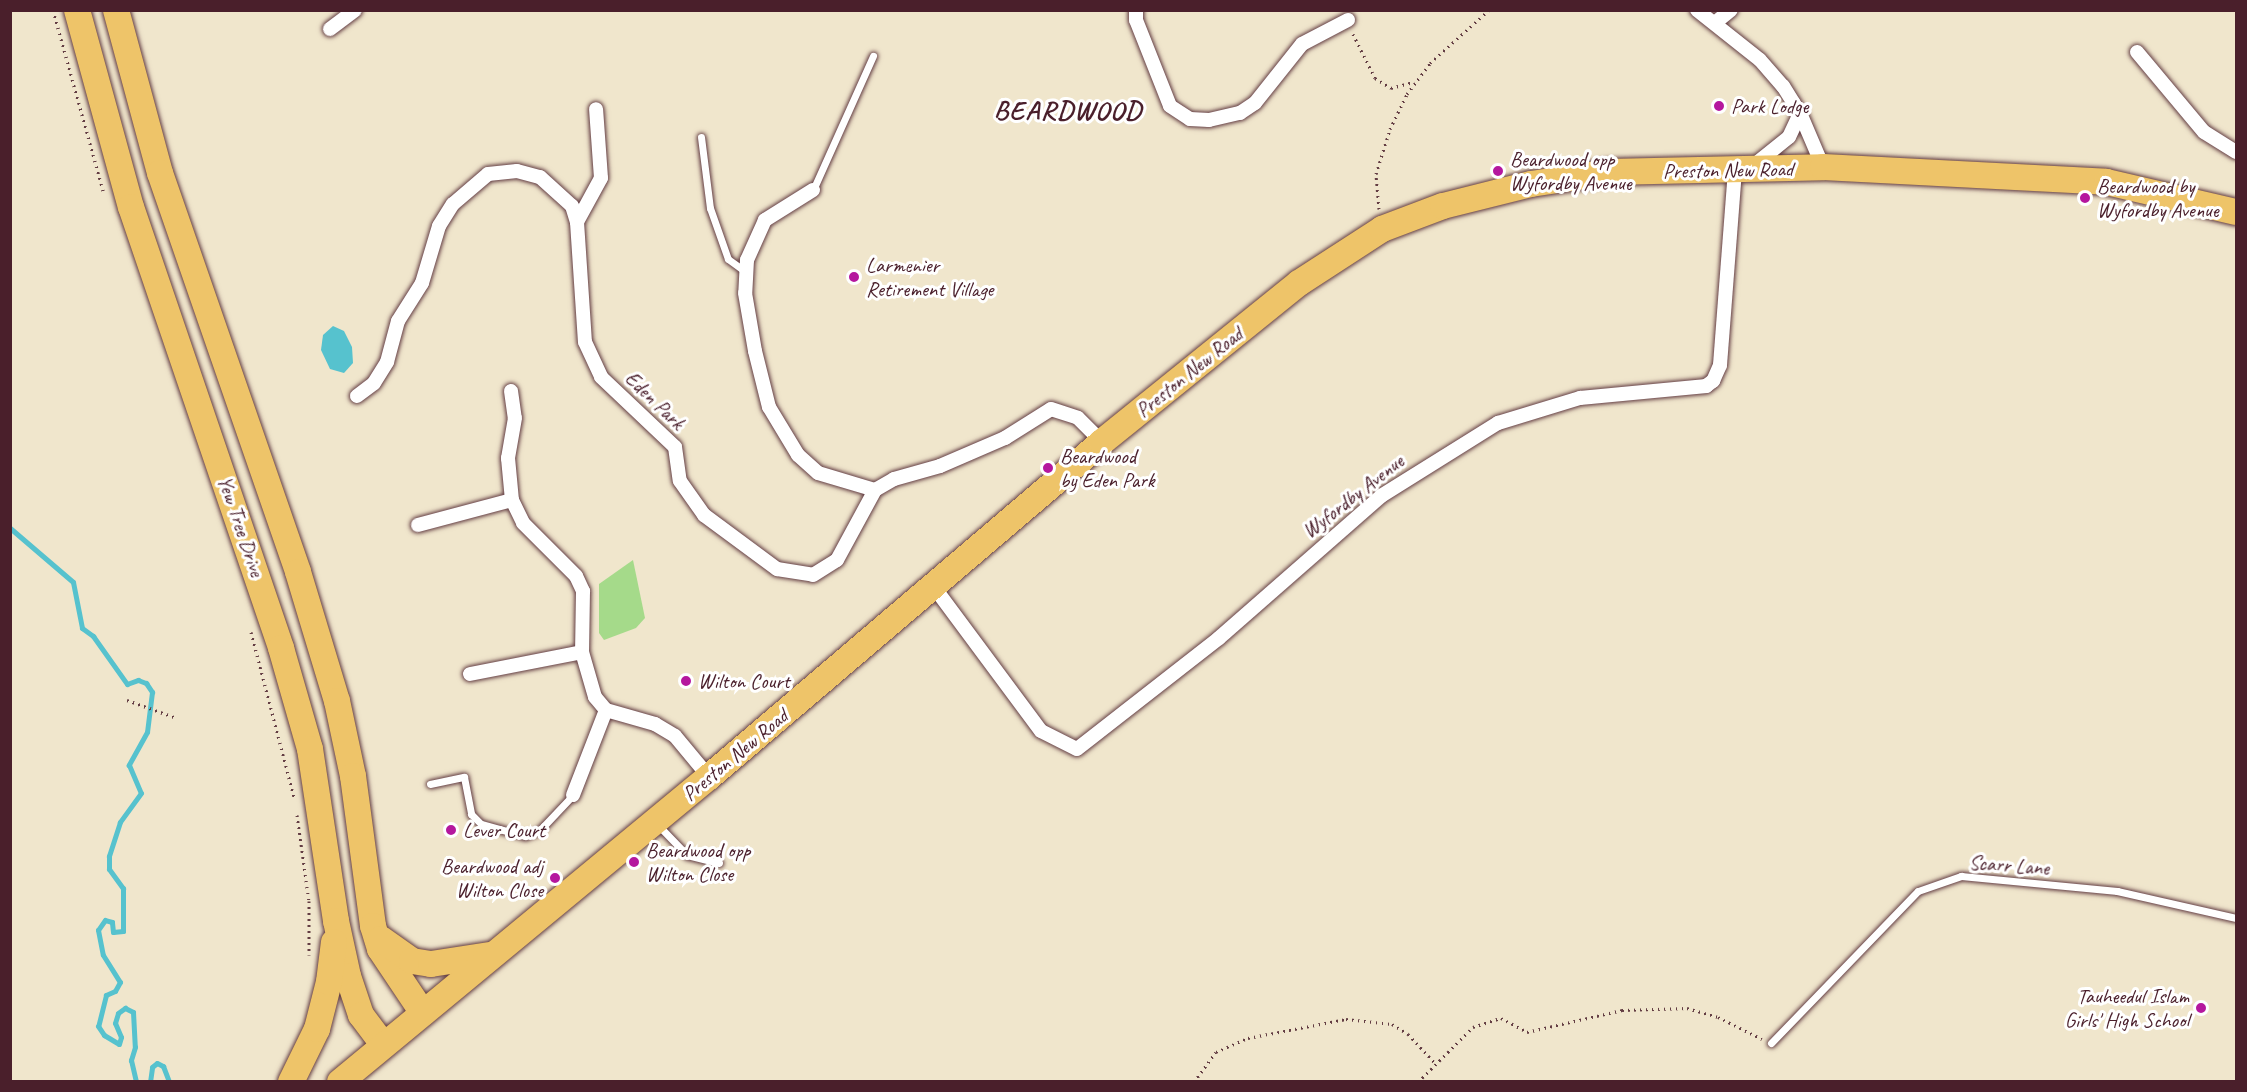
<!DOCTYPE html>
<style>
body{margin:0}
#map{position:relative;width:2247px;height:1092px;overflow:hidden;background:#f0e6cc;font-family:Caveat,sans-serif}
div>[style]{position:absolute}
.green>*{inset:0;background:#a5da8a}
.water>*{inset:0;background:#56c2ce}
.stream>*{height:5px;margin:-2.5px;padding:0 2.5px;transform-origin:2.5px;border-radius:2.5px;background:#56c2ce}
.path>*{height:3px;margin-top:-1.5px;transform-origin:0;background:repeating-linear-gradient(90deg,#633d43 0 1.5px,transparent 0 6px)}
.roads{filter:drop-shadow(0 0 2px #633d43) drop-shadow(0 0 2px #633d43)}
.lane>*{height:7px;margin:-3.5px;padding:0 3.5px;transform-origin:3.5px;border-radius:3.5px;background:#fff}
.street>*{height:14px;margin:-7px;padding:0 7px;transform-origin:7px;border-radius:7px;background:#fff}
.highway>*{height:26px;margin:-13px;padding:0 13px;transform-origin:13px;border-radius:13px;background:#eec469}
.dots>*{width:16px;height:16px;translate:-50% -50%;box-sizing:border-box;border:3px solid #fff;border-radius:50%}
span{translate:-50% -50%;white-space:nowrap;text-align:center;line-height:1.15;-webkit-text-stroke:6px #fff;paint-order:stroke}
.poi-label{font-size:21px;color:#4a1f2b}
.left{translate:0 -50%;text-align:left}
.right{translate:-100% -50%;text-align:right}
.street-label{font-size:21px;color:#4a1f2b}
.district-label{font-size:27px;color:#4a1f2b;font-weight:700;letter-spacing:1.5px}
.frame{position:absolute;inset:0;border:12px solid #4a1f2b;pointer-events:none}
</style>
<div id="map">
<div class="green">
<i style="clip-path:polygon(633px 560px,645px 618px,636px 628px,604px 640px,599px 633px,599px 584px)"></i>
</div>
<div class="water">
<i style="clip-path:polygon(333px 326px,344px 331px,352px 347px,353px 363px,344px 373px,330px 369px,321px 350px,323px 335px)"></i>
</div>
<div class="stream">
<i style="left:10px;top:528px;width:83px;rotate:40.6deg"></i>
<i style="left:73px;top:582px;width:47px;rotate:78.9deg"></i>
<i style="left:82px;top:628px;width:14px;rotate:36deg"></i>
<i style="left:93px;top:636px;width:59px;rotate:54.7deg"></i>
<i style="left:127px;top:684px;width:12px;rotate:-20deg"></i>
<i style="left:138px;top:680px;width:9px;rotate:21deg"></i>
<i style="left:146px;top:683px;width:11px;rotate:56deg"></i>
<i style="left:152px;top:692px;width:40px;rotate:97.1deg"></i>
<i style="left:147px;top:732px;width:38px;rotate:119deg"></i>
<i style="left:129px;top:765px;width:30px;rotate:67deg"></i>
<i style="left:141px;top:793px;width:36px;rotate:126deg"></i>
<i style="left:120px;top:822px;width:36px;rotate:108deg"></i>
<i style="left:109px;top:856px;width:13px;rotate:90deg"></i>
<i style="left:109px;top:869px;width:24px;rotate:54deg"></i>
<i style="left:123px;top:888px;width:43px;rotate:90deg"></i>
<i style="left:123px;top:931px;width:10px;rotate:174deg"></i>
<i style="left:113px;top:932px;width:10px;rotate:-96deg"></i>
<i style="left:112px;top:922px;width:7px;rotate:-164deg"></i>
<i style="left:105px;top:920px;width:12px;rotate:125deg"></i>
<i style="left:98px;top:930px;width:25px;rotate:79deg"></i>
<i style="left:103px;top:955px;width:32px;rotate:58deg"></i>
<i style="left:120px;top:982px;width:10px;rotate:119deg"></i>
<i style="left:115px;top:991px;width:10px;rotate:156deg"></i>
<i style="left:106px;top:995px;width:32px;rotate:104deg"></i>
<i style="left:98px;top:1026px;width:11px;rotate:56deg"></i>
<i style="left:104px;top:1035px;width:17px;rotate:31deg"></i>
<i style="left:119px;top:1044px;width:7px;rotate:-74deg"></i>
<i style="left:121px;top:1037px;width:15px;rotate:-113deg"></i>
<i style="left:115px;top:1023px;width:10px;rotate:-73deg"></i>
<i style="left:118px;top:1013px;width:9px;rotate:-36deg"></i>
<i style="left:125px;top:1008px;width:9px;rotate:27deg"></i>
<i style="left:133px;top:1012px;width:35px;rotate:87deg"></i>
<i style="left:135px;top:1047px;width:14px;rotate:107deg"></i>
<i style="left:131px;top:1060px;width:23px;rotate:77deg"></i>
<i style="left:150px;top:1082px;width:15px;rotate:-82deg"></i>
<i style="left:152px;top:1067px;width:6px;rotate:-39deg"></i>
<i style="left:157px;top:1063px;width:7px;rotate:27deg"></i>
<i style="left:163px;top:1066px;width:17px;rotate:69deg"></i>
</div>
<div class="path">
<i style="left:53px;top:10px;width:191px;rotate:74.5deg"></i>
<i style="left:1353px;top:34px;width:49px;rotate:63.4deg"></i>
<i style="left:1375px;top:78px;width:19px;rotate:32deg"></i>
<i style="left:1391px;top:88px;width:24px;rotate:-15deg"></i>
<i style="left:1379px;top:209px;width:35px;rotate:-95deg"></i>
<i style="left:1376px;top:174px;width:47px;rotate:-72.7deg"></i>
<i style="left:1390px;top:129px;width:39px;rotate:-64deg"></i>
<i style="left:1407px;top:94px;width:39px;rotate:-53deg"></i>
<i style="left:1430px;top:63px;width:79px;rotate:-41.9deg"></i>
<i style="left:251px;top:632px;width:171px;rotate:75.4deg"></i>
<i style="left:127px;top:700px;width:50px;rotate:19.9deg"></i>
<i style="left:297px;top:815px;width:87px;rotate:82.1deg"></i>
<i style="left:309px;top:901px;width:54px;rotate:90deg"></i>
<i style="left:1194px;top:1082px;width:37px;rotate:-54deg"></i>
<i style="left:1216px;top:1052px;width:35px;rotate:-24deg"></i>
<i style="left:1248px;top:1038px;width:100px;rotate:-11deg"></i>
<i style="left:1346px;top:1019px;width:46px;rotate:6.2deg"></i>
<i style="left:1392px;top:1024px;width:19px;rotate:32deg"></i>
<i style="left:1408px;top:1034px;width:41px;rotate:47deg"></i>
<i style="left:1418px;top:1082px;width:78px;rotate:-45deg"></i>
<i style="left:1473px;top:1027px;width:29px;rotate:-18deg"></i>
<i style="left:1501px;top:1018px;width:30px;rotate:28deg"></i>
<i style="left:1527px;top:1032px;width:98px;rotate:-13deg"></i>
<i style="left:1622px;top:1010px;width:65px;rotate:-1.8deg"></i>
<i style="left:1687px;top:1008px;width:32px;rotate:16deg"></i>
<i style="left:1718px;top:1017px;width:49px;rotate:26.6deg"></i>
</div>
<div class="roads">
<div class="lane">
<i style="left:701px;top:137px;width:72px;rotate:82.8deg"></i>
<i style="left:710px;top:208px;width:54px;rotate:70.6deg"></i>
<i style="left:728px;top:259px;width:22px;rotate:36deg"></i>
<i style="left:813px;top:190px;width:147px;rotate:-65.9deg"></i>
<i style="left:430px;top:784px;width:35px;rotate:-12deg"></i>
<i style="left:464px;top:777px;width:38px;rotate:79deg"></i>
<i style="left:471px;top:814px;width:14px;rotate:45deg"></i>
<i style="left:481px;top:824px;width:46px;rotate:15.3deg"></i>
<i style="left:525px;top:836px;width:15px;rotate:-20deg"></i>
<i style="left:539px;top:831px;width:50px;rotate:-46.6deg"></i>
<i style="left:658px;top:825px;width:42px;rotate:46deg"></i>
<i style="left:687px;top:855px;width:33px;rotate:14deg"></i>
<i style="left:1771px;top:1043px;width:211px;rotate:-46deg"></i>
<i style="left:1918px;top:891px;width:46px;rotate:-19.2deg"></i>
<i style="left:1961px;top:876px;width:157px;rotate:5.5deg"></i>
<i style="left:2117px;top:891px;width:122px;rotate:12.8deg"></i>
</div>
<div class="street">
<i style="left:1136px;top:10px;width:10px;rotate:90deg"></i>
<i style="left:1136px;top:20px;width:92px;rotate:68.4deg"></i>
<i style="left:1170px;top:106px;width:24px;rotate:33deg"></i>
<i style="left:1190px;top:119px;width:19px;rotate:3deg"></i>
<i style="left:1209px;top:120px;width:32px;rotate:-13deg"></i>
<i style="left:1240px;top:113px;width:18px;rotate:-34deg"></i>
<i style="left:1255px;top:103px;width:75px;rotate:-51.5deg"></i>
<i style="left:1302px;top:44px;width:52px;rotate:-27.6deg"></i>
<i style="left:1697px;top:10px;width:80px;rotate:38.4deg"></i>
<i style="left:1760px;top:60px;width:35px;rotate:49deg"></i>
<i style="left:1783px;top:86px;width:32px;rotate:58deg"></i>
<i style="left:1800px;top:113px;width:59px;rotate:66.9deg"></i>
<i style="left:1716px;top:22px;width:19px;rotate:-39deg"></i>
<i style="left:330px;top:29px;width:31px;rotate:-37deg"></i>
<i style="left:2137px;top:52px;width:104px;rotate:50.1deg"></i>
<i style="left:2204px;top:132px;width:38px;rotate:32deg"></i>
<i style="left:1753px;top:166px;width:46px;rotate:-38.9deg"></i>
<i style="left:1789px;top:137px;width:26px;rotate:-65deg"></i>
<i style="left:813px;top:190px;width:57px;rotate:148deg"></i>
<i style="left:765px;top:220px;width:44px;rotate:114.2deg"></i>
<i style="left:747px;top:260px;width:33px;rotate:93deg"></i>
<i style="left:745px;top:293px;width:59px;rotate:80.2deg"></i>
<i style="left:755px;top:351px;width:58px;rotate:76deg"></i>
<i style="left:769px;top:407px;width:56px;rotate:58.9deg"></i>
<i style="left:798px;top:455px;width:27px;rotate:42deg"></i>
<i style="left:818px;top:473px;width:59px;rotate:16.6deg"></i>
<i style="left:577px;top:222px;width:50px;rotate:-61.4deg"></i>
<i style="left:601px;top:178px;width:69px;rotate:-94.1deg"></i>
<i style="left:511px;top:391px;width:27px;rotate:82deg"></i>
<i style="left:515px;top:418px;width:41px;rotate:99.9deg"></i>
<i style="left:508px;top:458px;width:42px;rotate:84.6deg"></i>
<i style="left:512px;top:500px;width:25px;rotate:64deg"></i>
<i style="left:523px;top:523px;width:75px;rotate:45deg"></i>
<i style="left:576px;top:576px;width:17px;rotate:65deg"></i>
<i style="left:583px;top:591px;width:61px;rotate:90.9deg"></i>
<i style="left:582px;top:652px;width:47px;rotate:73.9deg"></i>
<i style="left:595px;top:697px;width:17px;rotate:50deg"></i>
<i style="left:606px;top:710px;width:51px;rotate:15.9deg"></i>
<i style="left:655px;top:724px;width:23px;rotate:31deg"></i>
<i style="left:675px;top:736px;width:53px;rotate:50.3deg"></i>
<i style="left:357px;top:396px;width:21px;rotate:-37deg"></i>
<i style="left:374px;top:383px;width:25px;rotate:-58deg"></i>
<i style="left:387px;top:362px;width:42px;rotate:-75deg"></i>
<i style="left:398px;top:321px;width:45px;rotate:-57.7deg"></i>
<i style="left:422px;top:283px;width:59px;rotate:-73.4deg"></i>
<i style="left:439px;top:226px;width:26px;rotate:-58deg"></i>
<i style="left:453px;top:204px;width:46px;rotate:-40.6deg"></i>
<i style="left:488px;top:174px;width:29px;rotate:-6deg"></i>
<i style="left:517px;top:171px;width:24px;rotate:15deg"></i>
<i style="left:540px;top:177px;width:43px;rotate:42.2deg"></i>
<i style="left:572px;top:206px;width:17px;rotate:73deg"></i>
<i style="left:577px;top:222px;width:120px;rotate:86.2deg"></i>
<i style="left:585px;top:342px;width:38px;rotate:65deg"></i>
<i style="left:601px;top:377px;width:102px;rotate:43.4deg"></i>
<i style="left:675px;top:447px;width:34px;rotate:82deg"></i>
<i style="left:680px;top:481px;width:42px;rotate:54.8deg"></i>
<i style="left:704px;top:515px;width:91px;rotate:36.5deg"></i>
<i style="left:777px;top:569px;width:36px;rotate:9deg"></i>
<i style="left:813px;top:575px;width:28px;rotate:-32deg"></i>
<i style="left:837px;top:560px;width:80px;rotate:-61.5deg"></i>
<i style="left:875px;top:490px;width:22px;rotate:-30deg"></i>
<i style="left:894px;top:479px;width:48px;rotate:-15.8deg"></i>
<i style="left:940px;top:466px;width:71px;rotate:-23.3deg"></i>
<i style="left:1005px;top:438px;width:54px;rotate:-32.2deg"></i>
<i style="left:1051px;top:409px;width:28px;rotate:18deg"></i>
<i style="left:1078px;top:418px;width:34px;rotate:45deg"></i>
<i style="left:418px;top:525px;width:97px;rotate:-14.9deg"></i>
<i style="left:934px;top:587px;width:179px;rotate:53.4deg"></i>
<i style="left:1041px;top:731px;width:40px;rotate:26.6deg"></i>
<i style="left:1077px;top:749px;width:180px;rotate:-38deg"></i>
<i style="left:1219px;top:638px;width:215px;rotate:-41.2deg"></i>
<i style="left:1381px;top:496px;width:138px;rotate:-32deg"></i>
<i style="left:1498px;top:423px;width:86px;rotate:-17deg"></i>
<i style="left:1580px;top:398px;width:127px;rotate:-5.4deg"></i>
<i style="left:1706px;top:386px;width:9px;rotate:-36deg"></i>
<i style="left:1713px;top:381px;width:17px;rotate:-66deg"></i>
<i style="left:1720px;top:365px;width:196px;rotate:-85.6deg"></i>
<i style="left:470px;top:674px;width:114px;rotate:-11.1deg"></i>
<i style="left:573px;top:795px;width:91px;rotate:-68.8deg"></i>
</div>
<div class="highway">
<i style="left:77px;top:10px;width:204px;rotate:74.7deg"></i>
<i style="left:131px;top:207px;width:466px;rotate:71.2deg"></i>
<i style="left:281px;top:648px;width:105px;rotate:74deg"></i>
<i style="left:310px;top:749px;width:174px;rotate:81.4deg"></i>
<i style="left:336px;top:921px;width:56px;rotate:77.7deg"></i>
<i style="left:348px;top:976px;width:41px;rotate:71.6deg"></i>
<i style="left:361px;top:1015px;width:36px;rotate:53deg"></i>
<i style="left:116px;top:10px;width:169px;rotate:74.9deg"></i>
<i style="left:160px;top:173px;width:422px;rotate:70.9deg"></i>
<i style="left:298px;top:572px;width:135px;rotate:73.2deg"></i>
<i style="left:337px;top:701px;width:77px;rotate:78deg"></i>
<i style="left:353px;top:776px;width:151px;rotate:82.4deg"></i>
<i style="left:373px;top:926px;width:24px;rotate:73deg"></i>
<i style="left:380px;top:949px;width:77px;rotate:56.1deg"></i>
<i style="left:381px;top:939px;width:38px;rotate:35deg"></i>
<i style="left:412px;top:961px;width:19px;rotate:9deg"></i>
<i style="left:431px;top:964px;width:59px;rotate:-8.8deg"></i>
<i style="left:291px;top:1082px;width:59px;rotate:-63.9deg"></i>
<i style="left:317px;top:1029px;width:49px;rotate:-75.7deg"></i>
<i style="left:329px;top:982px;width:40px;rotate:-82.9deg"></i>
<i style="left:340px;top:1082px;width:479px;rotate:-39.6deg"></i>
<i style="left:709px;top:777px;width:516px;rotate:-40.44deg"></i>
<i style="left:1102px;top:442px;width:253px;rotate:-38.9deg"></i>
<i style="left:1299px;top:283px;width:99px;rotate:-33deg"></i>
<i style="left:1382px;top:229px;width:65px;rotate:-20.7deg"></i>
<i style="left:1443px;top:206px;width:91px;rotate:-14deg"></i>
<i style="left:1531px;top:184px;width:79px;rotate:-8.7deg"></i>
<i style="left:1609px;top:172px;width:214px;rotate:-1.3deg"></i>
<i style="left:1823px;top:167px;width:284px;rotate:3deg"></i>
<i style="left:2107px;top:182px;width:132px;rotate:13.1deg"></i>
</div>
</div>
<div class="dots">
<i style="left:1719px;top:106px;background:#b5179e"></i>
<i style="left:1498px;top:171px;background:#b5179e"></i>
<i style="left:2085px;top:198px;background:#b5179e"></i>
<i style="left:854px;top:277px;background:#b5179e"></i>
<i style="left:1048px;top:468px;background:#b5179e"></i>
<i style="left:686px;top:681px;background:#b5179e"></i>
<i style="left:451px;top:830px;background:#b5179e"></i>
<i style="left:634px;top:862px;background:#b5179e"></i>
<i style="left:555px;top:878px;background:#b5179e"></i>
<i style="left:2201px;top:1008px;background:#b5179e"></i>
</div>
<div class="poi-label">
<span class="left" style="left:1731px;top:106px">Park Lodge</span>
<span class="left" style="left:1510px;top:171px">Beardwood opp<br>Wyfordby Avenue</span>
<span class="left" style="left:2097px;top:198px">Beardwood by<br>Wyfordby Avenue</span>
<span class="left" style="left:866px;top:277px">Larmenier<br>Retirement Village</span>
<span class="left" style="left:1060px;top:468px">Beardwood<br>by Eden Park</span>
<span class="left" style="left:698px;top:681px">Wilton Court</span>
<span class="left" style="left:463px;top:830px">Lever Court</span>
<span class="left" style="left:646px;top:862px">Beardwood opp<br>Wilton Close</span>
<span class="right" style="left:543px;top:878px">Beardwood adj<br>Wilton Close</span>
<span class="right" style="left:2189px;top:1008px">Tauheedul Islam<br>Girls' High School</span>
</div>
<div class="street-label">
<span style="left:1728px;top:170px;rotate:-1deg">Preston New Road</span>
<span style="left:1189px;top:372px;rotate:-39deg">Preston New Road</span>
<span style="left:655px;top:400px;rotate:44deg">Eden Park</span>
<span style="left:1353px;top:496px;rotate:-38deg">Wyfordby Avenue</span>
<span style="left:241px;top:526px;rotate:71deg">Yew Tree Drive</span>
<span style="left:735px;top:755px;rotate:-40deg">Preston New Road</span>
<span style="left:2009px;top:865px;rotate:4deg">Scarr Lane</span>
</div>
<div class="district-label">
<span style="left:1068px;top:111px">BEARDWOOD</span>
</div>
<div class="frame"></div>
</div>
